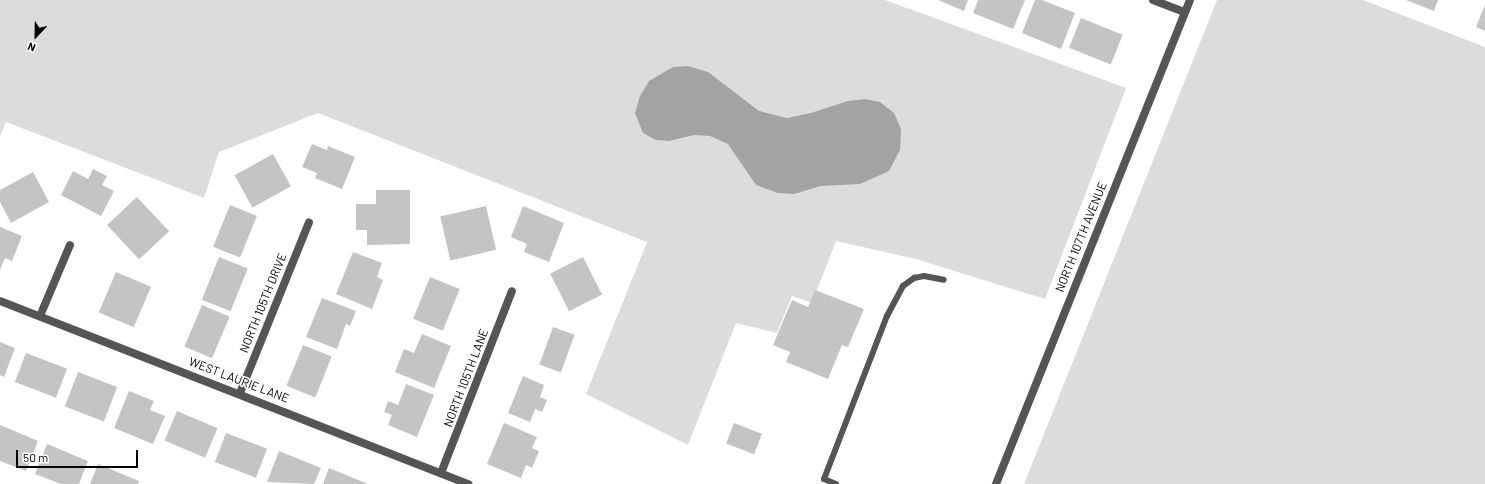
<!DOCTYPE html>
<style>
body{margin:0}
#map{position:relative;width:1485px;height:484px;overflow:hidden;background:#fff;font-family:Barlow,sans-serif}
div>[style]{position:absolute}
.green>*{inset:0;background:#dcdcdc}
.water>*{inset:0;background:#a3a3a3}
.building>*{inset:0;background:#c4c4c4;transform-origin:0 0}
.service>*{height:6px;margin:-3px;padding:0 3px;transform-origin:3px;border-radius:3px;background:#555}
.minor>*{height:8px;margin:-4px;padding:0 4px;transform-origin:4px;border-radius:4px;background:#555}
.tertiary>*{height:8px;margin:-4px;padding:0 4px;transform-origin:4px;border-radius:4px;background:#555}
span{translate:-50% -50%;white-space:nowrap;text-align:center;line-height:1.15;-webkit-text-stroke:3px #fff;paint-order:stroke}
.street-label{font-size:12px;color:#000}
.north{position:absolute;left:16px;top:16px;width:40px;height:40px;-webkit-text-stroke:3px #fff;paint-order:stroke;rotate:202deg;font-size:11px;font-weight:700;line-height:16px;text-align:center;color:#000}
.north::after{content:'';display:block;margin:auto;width:14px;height:18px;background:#000;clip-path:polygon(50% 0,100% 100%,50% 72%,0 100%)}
.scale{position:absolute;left:16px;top:450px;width:122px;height:18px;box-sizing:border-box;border:2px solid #000;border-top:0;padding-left:5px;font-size:12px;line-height:14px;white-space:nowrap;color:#000;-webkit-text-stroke:3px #fff;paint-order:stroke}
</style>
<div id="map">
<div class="green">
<i style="clip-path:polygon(0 0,885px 0,1126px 88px,1045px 299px,916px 259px,836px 241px,812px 303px,792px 296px,777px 333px,736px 323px,688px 445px,586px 394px,647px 242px,318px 113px,219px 152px,204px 198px,6px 122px,0 136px)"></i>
<i style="clip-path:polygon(1217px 0,1363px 0,1485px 47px,1485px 484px,1024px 484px)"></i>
</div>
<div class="water">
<i style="clip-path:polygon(688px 66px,708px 72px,759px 111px,787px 118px,811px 113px,848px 101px,865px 99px,880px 102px,894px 113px,901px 129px,900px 150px,889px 171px,860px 184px,821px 186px,794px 194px,778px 193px,756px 185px,728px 144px,710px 136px,694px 135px,669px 141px,656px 140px,643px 133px,635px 113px,640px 96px,649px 81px,673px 67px)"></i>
</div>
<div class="building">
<i style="clip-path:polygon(938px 0,968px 0,964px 11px)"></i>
<i style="clip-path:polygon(978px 0,1025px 0,1013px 29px,973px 13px)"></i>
<i style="clip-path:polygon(1035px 0,1042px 0,1075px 13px,1061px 49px,1022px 33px)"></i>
<i style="clip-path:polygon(1406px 0,1438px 0,1434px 11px)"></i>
<i style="clip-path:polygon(1485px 5px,1485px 31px,1476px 27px)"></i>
<i style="left:1081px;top:18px;width:45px;height:32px;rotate:22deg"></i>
<i style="clip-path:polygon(312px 144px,327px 150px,328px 146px,355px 157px,342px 189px,315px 178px,317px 173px,302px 167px)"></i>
<i style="left:273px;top:154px;width:37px;height:44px;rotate:61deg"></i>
<i style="clip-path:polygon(93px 169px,107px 176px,102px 185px,114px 191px,101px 216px,61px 195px,73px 171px,88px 179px)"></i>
<i style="clip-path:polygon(33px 172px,49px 202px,11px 223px,0 202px,0 190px)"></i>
<i style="clip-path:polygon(376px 190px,410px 190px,410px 244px,367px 245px,367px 230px,356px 230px,356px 204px,376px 204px)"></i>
<i style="left:137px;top:197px;width:47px;height:41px;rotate:47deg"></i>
<i style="left:230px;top:205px;width:29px;height:45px;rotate:22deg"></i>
<i style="left:486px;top:206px;width:45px;height:47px;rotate:77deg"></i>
<i style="clip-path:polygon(523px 206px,564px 223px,549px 262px,524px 252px,527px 244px,511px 237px)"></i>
<i style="clip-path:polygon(0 227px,22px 236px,12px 261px,5px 258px,0 270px)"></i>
<i style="clip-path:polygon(353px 252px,382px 263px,377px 277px,383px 280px,372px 309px,336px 294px)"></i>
<i style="left:219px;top:257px;width:31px;height:46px;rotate:22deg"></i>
<i style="left:583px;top:257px;width:42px;height:37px;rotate:63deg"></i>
<i style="left:116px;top:272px;width:38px;height:44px;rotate:23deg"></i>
<i style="left:430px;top:277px;width:32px;height:45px;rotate:22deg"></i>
<i style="clip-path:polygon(815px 290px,864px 309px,848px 347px,842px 345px,828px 379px,786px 362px,790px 352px,773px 345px,792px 300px,808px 307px)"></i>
<i style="clip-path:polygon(322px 298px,356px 311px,350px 326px,346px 324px,337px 349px,306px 337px)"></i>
<i style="left:202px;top:305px;width:30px;height:45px;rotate:23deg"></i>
<i style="left:553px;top:327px;width:23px;height:40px;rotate:20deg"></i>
<i style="clip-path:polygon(422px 334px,451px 346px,434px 388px,395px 372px,404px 349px,414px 353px)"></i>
<i style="clip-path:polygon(0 342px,15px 348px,4px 377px,0 375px)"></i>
<i style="left:303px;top:345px;width:31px;height:44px;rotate:22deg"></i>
<i style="left:26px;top:353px;width:44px;height:31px;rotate:21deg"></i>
<i style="left:78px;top:372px;width:42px;height:37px;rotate:21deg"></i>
<i style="clip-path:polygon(523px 376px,544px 385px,540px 397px,547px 400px,542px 412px,535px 409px,530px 422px,508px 413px)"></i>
<i style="clip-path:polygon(406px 384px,434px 395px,417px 437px,388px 425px,392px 415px,384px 412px,388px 401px,398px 405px)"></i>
<i style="clip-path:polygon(129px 391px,154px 401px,150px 410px,165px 416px,153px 444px,114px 428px)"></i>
<i style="left:177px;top:411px;width:44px;height:32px;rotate:23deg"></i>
<i style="clip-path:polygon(504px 423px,537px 437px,532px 448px,539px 451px,532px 468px,526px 465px,521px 478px,487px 464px)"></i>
<i style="left:734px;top:423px;width:30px;height:22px;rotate:21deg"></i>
<i style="clip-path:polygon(0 425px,38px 441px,26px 471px,0 461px)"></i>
<i style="left:226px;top:433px;width:44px;height:31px;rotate:21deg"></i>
<i style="clip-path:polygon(47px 444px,88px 461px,79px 484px,61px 484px,35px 474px)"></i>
<i style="clip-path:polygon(279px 451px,321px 468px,314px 484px,267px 482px)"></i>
<i style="clip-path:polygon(98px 464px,139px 481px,138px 484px,90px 484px)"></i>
<i style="clip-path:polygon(329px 468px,368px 484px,323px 484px)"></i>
</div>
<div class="service">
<i style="left:836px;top:484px;width:13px;rotate:-157deg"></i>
<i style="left:824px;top:479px;width:175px;rotate:-68.9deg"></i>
<i style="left:887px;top:316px;width:34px;rotate:-62deg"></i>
<i style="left:903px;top:286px;width:14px;rotate:-36deg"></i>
<i style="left:914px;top:278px;width:10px;rotate:-11deg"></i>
<i style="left:924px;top:276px;width:20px;rotate:11deg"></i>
</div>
<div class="minor">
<i style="left:1153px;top:0;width:34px;rotate:21deg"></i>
<i style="left:0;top:301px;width:503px;rotate:21.36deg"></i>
<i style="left:40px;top:316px;width:77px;rotate:-67.1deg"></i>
<i style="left:240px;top:393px;width:184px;rotate:-68deg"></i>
<i style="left:441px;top:473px;width:195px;rotate:-68.7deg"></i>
</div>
<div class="tertiary">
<i style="left:996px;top:484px;width:521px;rotate:-68.16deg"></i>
</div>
<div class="street-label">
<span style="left:1081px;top:237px;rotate:-68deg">NORTH 107TH AVENUE</span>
<span style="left:263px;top:303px;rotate:-68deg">NORTH 105TH DRIVE</span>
<span style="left:466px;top:378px;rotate:-69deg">NORTH 105TH LANE</span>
<span style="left:239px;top:380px;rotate:21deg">WEST LAURIE LANE</span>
</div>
<div class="north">N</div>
<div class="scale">50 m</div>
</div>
